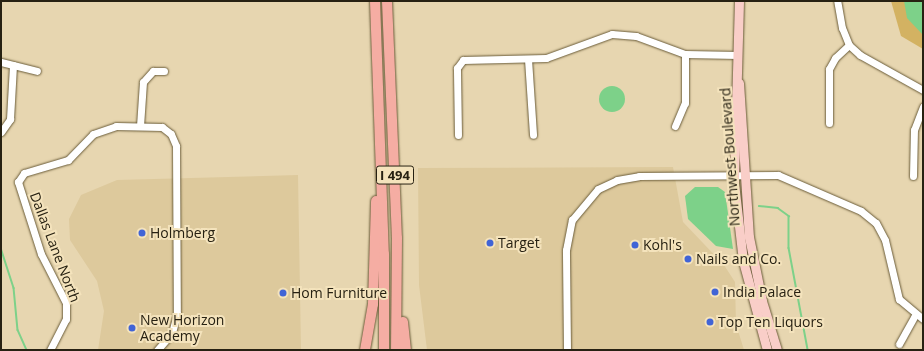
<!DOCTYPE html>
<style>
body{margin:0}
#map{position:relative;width:924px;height:351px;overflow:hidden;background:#e7d6b0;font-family:"Open Sans",sans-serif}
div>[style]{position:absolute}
.built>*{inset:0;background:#ddc99c}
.green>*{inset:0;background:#d3b262}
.water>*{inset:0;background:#7dd189}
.round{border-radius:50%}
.stream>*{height:1.5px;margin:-0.75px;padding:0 0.75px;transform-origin:0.75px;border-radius:0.75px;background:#7dd189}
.roads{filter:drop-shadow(0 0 1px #6a5c39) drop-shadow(0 0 1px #6a5c39)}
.minor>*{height:7px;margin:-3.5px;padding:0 3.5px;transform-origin:3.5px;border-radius:3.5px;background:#fff}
.major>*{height:9px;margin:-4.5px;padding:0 4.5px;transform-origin:4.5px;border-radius:4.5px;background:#f9cec8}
.highway>*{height:10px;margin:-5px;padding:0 5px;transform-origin:5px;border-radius:5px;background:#f5ada3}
.dots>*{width:11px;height:11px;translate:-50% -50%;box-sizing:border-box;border:2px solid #f4e3bc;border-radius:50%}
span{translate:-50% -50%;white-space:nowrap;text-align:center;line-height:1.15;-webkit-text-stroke:4px #f4e3bc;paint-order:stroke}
.shield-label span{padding:1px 3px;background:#f4e3bc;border:1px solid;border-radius:3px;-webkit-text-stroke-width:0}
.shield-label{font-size:13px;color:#272112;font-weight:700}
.street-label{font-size:14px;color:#272112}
.poi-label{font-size:14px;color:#272112}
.left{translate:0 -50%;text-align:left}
.frame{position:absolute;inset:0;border:2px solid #272112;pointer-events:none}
</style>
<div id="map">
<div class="built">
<i style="clip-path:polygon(673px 167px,683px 222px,724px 265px,735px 282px,736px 324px,744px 350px,427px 350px,419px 285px,418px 168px)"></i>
<i style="clip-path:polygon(298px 175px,301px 350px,98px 350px,104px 311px,97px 281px,70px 240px,69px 219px,81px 195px,117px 180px)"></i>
</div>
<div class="green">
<i style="clip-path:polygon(891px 1px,923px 1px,923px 49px,901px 36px)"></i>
</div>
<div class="water">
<i style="clip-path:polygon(904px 1px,923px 1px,923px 35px,907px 18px)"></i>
<i class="round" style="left:599px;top:86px;width:26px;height:26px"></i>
<i style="clip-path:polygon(695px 187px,718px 187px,725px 192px,733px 249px,716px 246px,688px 219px,685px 196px)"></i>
</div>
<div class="stream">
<i style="left:759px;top:206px;width:19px;rotate:6deg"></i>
<i style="left:778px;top:208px;width:14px;rotate:36deg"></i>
<i style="left:789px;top:216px;width:32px;rotate:90deg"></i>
<i style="left:789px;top:248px;width:104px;rotate:79.4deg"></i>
<i style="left:1px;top:248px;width:42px;rotate:72deg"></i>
<i style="left:14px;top:288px;width:42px;rotate:84.6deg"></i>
<i style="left:18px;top:330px;width:22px;rotate:66deg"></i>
</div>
<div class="roads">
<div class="minor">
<i style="left:849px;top:45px;width:15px;rotate:42deg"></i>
<i style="left:860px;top:55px;width:72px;rotate:29.1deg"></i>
<i style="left:528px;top:59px;width:76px;rotate:86.2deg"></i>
<i style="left:1px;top:62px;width:37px;rotate:14deg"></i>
<i style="left:829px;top:123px;width:54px;rotate:-90deg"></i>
<i style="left:829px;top:69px;width:13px;rotate:-61deg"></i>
<i style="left:835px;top:58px;width:19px;rotate:-43deg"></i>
<i style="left:849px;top:45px;width:18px;rotate:-112deg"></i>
<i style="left:842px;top:28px;width:27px;rotate:-100deg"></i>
<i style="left:140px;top:126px;width:44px;rotate:-86.1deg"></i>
<i style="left:143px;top:82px;width:15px;rotate:-48deg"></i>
<i style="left:153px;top:71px;width:11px"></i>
<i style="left:675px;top:126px;width:25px;rotate:-67deg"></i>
<i style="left:685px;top:103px;width:49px;rotate:-90deg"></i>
<i style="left:1px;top:132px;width:16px;rotate:-55deg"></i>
<i style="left:10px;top:119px;width:54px;rotate:-86.8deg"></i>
<i style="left:458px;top:135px;width:67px;rotate:-90.9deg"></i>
<i style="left:457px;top:68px;width:10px;rotate:-53deg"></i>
<i style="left:463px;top:60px;width:83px;rotate:-1.4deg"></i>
<i style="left:546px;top:58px;width:70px;rotate:-20deg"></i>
<i style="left:612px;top:34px;width:24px;rotate:5deg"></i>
<i style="left:636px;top:36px;width:52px;rotate:20.2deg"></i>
<i style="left:685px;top:54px;width:53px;rotate:1.1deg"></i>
<i style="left:913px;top:176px;width:46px;rotate:-88.8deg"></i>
<i style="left:914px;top:130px;width:25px;rotate:-69deg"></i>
<i style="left:899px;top:344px;width:33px;rotate:-61deg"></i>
<i style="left:50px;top:350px;width:35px;rotate:-63deg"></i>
<i style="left:66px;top:319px;width:16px;rotate:-90deg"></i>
<i style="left:66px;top:303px;width:55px;rotate:-117deg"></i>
<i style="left:41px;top:254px;width:76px;rotate:-107.7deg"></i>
<i style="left:18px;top:182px;width:11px;rotate:-56deg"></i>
<i style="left:24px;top:173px;width:46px;rotate:-16.5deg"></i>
<i style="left:68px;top:160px;width:36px;rotate:-46deg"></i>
<i style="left:93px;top:134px;width:24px;rotate:-19deg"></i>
<i style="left:116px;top:126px;width:46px;rotate:1.2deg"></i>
<i style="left:162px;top:127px;width:11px;rotate:38deg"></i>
<i style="left:171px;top:134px;width:13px;rotate:67deg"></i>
<i style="left:176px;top:146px;width:168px;rotate:89.7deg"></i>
<i style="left:177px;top:314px;width:20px;rotate:105deg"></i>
<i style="left:172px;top:333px;width:23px;rotate:131deg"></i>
<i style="left:567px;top:350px;width:100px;rotate:-90.6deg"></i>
<i style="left:566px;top:250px;width:31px;rotate:-79deg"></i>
<i style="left:572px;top:220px;width:40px;rotate:-50deg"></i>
<i style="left:598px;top:189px;width:21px;rotate:-25deg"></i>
<i style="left:617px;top:180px;width:22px;rotate:-10deg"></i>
<i style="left:639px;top:176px;width:139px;rotate:-0.4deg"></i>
<i style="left:778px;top:175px;width:90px;rotate:23.4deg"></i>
<i style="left:861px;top:211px;width:19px;rotate:39deg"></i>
<i style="left:876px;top:223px;width:19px;rotate:62deg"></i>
<i style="left:885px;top:240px;width:61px;rotate:76.7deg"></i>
<i style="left:899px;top:299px;width:31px;rotate:40deg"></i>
</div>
<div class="major">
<i style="left:739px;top:1px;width:182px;rotate:91.6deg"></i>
<i style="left:734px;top:183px;width:79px;rotate:83.4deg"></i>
<i style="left:743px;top:261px;width:92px;rotate:74.9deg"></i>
<i style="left:739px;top:83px;width:154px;rotate:86.3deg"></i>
<i style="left:749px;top:237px;width:65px;rotate:78.5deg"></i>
<i style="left:762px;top:301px;width:51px;rotate:73deg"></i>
</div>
<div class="highway">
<i style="left:375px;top:1px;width:253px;rotate:88deg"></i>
<i style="left:384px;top:254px;width:96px;rotate:90deg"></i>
<i style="left:387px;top:1px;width:237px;rotate:87.6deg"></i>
<i style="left:397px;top:238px;width:112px;rotate:90.5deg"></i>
<i style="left:403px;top:322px;width:28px;rotate:84deg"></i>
<i style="left:365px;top:350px;width:47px;rotate:-80.1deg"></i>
<i style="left:373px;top:304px;width:103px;rotate:-88.3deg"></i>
</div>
</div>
<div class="dots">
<i style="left:142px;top:233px;background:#4164d6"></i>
<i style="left:490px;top:243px;background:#4164d6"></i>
<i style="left:635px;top:245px;background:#4164d6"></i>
<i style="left:688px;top:259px;background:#4164d6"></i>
<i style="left:715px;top:292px;background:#4164d6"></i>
<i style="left:283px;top:293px;background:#4164d6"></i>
<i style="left:710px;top:322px;background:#4164d6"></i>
<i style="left:132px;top:328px;background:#4164d6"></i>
</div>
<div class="shield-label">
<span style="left:395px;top:175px">I 494</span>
</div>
<div class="street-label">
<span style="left:730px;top:157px;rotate:-94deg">Northwest Boulevard</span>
<span style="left:55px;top:247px;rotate:69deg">Dallas Lane North</span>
</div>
<div class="poi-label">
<span class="left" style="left:150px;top:233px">Holmberg</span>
<span class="left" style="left:498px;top:243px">Target</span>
<span class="left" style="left:643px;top:245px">Kohl's</span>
<span class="left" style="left:696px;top:259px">Nails and Co.</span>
<span class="left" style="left:723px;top:292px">India Palace</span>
<span class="left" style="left:291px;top:293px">Hom Furniture</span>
<span class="left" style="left:140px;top:328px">New Horizon<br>Academy</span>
<span class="left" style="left:718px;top:322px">Top Ten Liquors</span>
</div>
<div class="frame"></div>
</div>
